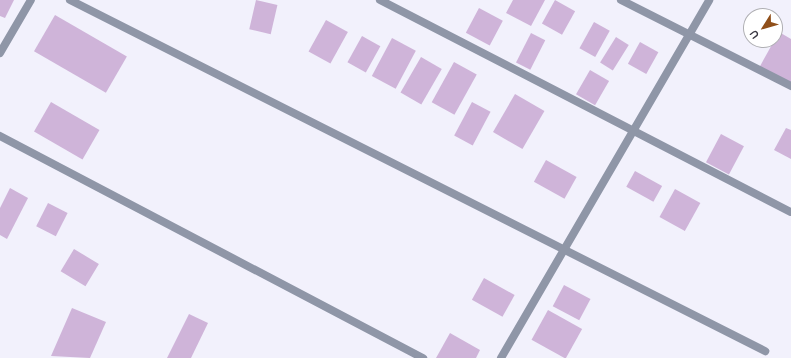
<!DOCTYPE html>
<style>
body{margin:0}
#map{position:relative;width:791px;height:358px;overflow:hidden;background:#f2f1fc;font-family:Quicksand,sans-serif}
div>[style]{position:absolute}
.building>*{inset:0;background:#cfb4d9;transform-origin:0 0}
.minor>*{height:8px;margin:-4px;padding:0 4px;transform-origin:4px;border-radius:4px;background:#8f96a7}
span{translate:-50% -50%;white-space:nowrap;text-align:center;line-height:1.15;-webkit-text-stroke:4px #fff;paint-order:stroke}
.north{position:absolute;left:743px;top:8px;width:40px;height:40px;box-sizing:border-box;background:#fff;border:1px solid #afafb3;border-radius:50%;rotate:233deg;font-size:11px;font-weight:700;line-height:16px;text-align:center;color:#383641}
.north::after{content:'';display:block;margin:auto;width:14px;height:18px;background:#904f1a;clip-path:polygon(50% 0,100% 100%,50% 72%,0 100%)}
</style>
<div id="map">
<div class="building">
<i style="clip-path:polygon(0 0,14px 0,5px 18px,0 16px)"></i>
<i style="left:256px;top:0;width:22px;height:30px;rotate:13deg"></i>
<i style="clip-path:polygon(513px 0,545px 0,531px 26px,506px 13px)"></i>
<i style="left:555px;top:0;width:23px;height:27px;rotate:29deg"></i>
<i style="left:479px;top:8px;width:27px;height:28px;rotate:28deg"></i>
<i style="left:55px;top:15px;width:83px;height:42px;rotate:30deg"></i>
<i style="left:326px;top:20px;width:25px;height:36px;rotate:29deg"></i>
<i style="left:594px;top:22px;width:18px;height:30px;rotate:29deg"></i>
<i style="clip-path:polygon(779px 32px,791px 39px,791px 85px,759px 68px)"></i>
<i style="left:531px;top:33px;width:16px;height:33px;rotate:27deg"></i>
<i style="left:362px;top:36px;width:21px;height:30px;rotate:29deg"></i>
<i style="left:616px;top:37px;width:15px;height:30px;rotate:32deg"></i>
<i style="left:392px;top:38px;width:27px;height:43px;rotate:28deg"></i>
<i style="left:640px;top:42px;width:21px;height:25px;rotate:29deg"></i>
<i style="left:421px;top:57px;width:24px;height:41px;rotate:30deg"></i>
<i style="left:454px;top:62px;width:26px;height:46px;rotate:29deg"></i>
<i style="left:590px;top:70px;width:22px;height:28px;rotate:30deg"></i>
<i style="left:515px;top:94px;width:34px;height:44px;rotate:30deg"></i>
<i style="left:51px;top:102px;width:56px;height:34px;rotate:30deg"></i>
<i style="left:472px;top:102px;width:21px;height:38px;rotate:28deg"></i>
<i style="clip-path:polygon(786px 128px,791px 130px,791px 159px,774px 150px)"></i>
<i style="left:721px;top:134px;width:26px;height:32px;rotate:28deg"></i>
<i style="left:546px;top:160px;width:35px;height:25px;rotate:29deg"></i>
<i style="left:635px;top:171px;width:31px;height:18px;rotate:29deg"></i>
<i style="clip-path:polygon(10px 188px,28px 198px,7px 239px,0 235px,0 208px)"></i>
<i style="left:675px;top:189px;width:29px;height:32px;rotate:29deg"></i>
<i style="left:48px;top:203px;width:22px;height:26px;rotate:27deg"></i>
<i style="left:74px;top:249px;width:29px;height:26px;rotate:31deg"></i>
<i style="left:484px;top:278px;width:35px;height:25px;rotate:29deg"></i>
<i style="left:564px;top:285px;width:30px;height:24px;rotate:28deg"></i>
<i style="clip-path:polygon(72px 308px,106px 322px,90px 358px,51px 356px)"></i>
<i style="left:548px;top:310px;width:39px;height:34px;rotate:29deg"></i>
<i style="clip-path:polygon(189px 314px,208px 323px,191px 358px,167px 358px)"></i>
<i style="clip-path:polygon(450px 333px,480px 350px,476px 358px,436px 358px)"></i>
</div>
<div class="minor">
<i style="left:70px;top:0;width:779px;rotate:26.8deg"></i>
<i style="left:380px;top:0;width:462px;rotate:27.3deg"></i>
<i style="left:621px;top:0;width:191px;rotate:26.8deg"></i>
<i style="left:0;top:53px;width:61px;rotate:-59.7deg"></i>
<i style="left:0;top:136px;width:478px;rotate:27.7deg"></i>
<i style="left:501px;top:358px;width:414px;rotate:-59.8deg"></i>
</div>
<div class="north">U</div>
</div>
